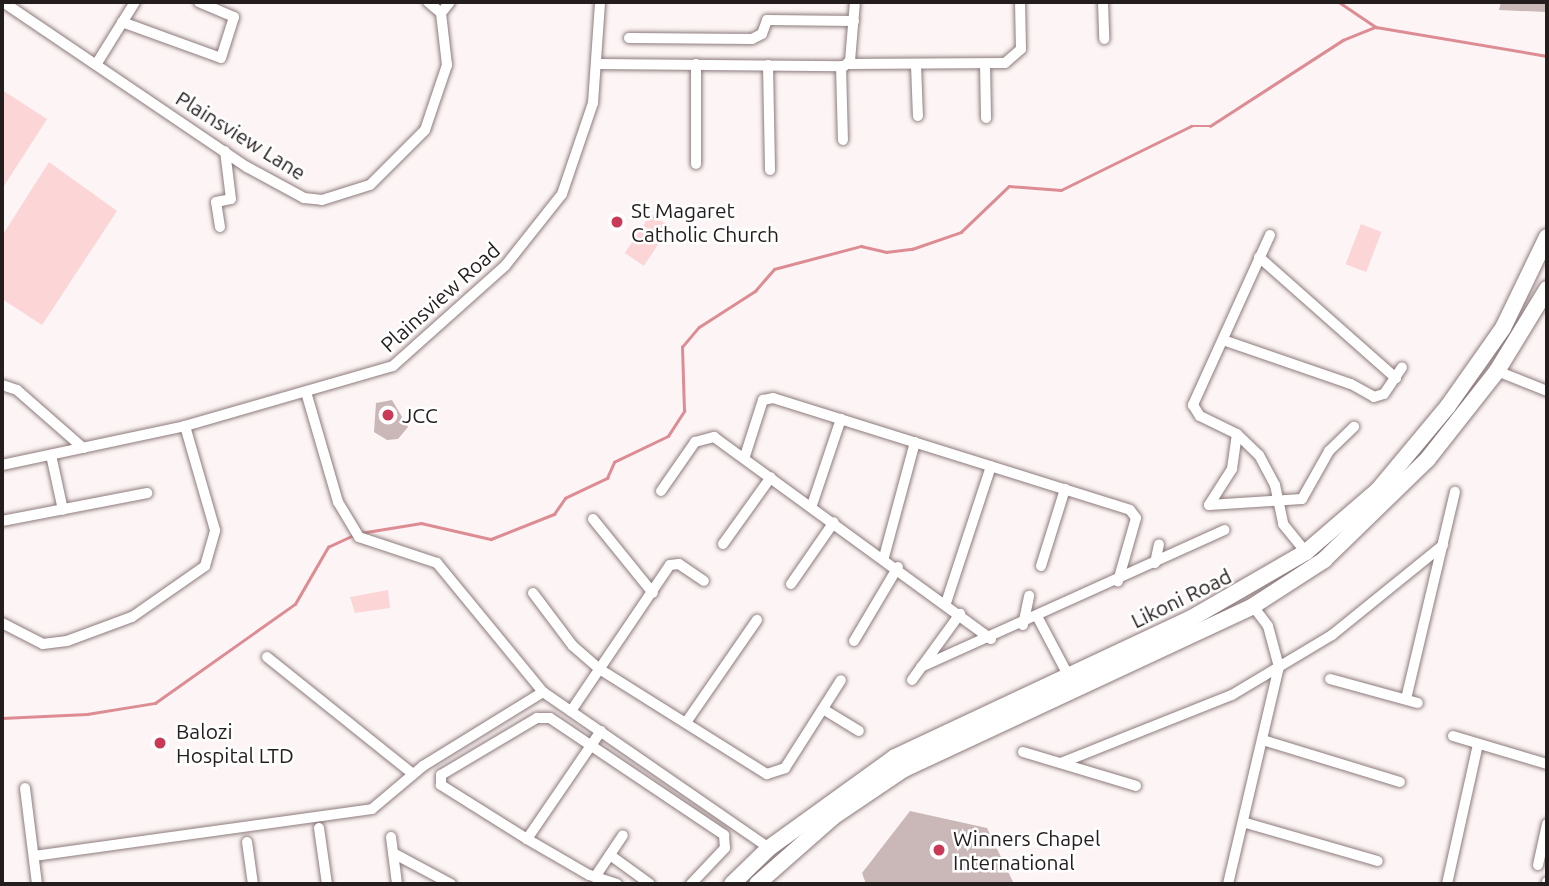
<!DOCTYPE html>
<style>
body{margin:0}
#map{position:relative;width:1549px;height:886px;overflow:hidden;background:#fdf5f5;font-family:Ubuntu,sans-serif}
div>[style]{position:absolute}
.green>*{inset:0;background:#fcd5d7;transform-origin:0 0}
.stream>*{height:2.5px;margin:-1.25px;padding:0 1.25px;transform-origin:1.25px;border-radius:1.25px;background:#de8c93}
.building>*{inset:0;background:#cab7b8}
.roads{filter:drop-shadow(0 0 2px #8d7b7c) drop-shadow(0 0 2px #8d7b7c)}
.minor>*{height:10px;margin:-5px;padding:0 5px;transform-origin:5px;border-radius:5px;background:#fff}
.secondary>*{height:16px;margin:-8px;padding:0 8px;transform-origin:8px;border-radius:8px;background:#fff}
.dots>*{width:19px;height:19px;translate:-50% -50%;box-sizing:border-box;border:4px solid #fff;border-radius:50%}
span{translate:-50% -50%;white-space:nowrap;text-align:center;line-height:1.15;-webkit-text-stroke:5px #fff;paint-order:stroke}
.street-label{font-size:21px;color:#241d1d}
.poi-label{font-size:21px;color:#241d1d}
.left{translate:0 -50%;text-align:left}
.frame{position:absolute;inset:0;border:4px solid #241d1d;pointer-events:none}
</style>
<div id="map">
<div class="green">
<i style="clip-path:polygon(2px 90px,47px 119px,2px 189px)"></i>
<i style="clip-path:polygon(49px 162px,117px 211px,42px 325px,2px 299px,2px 236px)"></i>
<i style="left:651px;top:214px;width:23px;height:47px;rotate:34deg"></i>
<i style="left:1361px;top:224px;width:22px;height:43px;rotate:21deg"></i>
<i style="clip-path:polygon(388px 590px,390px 608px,355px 613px,350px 597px)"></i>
</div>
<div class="stream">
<i style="left:1339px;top:2px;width:45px;rotate:34deg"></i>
<i style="left:1376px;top:27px;width:173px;rotate:9.6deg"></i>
<i style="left:360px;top:533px;width:62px;rotate:-9.3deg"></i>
<i style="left:421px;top:523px;width:72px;rotate:12.9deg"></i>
<i style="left:491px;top:539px;width:68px;rotate:-21.6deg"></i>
<i style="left:554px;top:514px;width:19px;rotate:-55deg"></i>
<i style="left:565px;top:498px;width:47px;rotate:-25.5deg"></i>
<i style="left:607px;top:478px;width:17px;rotate:-66deg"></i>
<i style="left:614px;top:462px;width:60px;rotate:-25.7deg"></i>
<i style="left:668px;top:436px;width:30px;rotate:-57deg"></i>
<i style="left:684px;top:411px;width:64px;rotate:-91.8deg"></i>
<i style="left:682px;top:347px;width:26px;rotate:-50deg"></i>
<i style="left:699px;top:327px;width:67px;rotate:-32.7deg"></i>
<i style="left:755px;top:291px;width:29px;rotate:-49deg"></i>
<i style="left:774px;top:269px;width:90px;rotate:-14.8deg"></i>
<i style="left:861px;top:246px;width:26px;rotate:13deg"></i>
<i style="left:886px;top:252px;width:26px;rotate:-7deg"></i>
<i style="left:912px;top:249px;width:52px;rotate:-19.1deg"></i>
<i style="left:961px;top:232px;width:66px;rotate:-43.8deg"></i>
<i style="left:1009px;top:186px;width:52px;rotate:4.4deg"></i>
<i style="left:1061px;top:190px;width:145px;rotate:-26.2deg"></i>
<i style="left:1191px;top:126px;width:19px"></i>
<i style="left:1210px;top:126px;width:158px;rotate:-32.9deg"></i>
<i style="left:1343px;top:40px;width:35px;rotate:-22deg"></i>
<i style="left:2px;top:718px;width:85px;rotate:-2.7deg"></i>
<i style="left:87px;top:714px;width:69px;rotate:-9.2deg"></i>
<i style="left:155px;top:703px;width:171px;rotate:-35.3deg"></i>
<i style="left:295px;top:604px;width:66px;rotate:-59.9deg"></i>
<i style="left:328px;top:547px;width:29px;rotate:-25deg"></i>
</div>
<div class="building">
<i style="clip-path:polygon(1501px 2px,1547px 2px,1547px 12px,1499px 10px)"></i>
<i style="clip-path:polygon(392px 400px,408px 427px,398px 439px,387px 440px,374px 432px,376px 403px)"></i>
<i style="clip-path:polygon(910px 811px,987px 828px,1014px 884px,866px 884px,862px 873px)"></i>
</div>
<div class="roads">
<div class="minor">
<i style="left:3px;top:2px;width:295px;rotate:34.1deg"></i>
<i style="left:247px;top:167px;width:65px;rotate:28.5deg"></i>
<i style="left:304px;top:198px;width:18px;rotate:6deg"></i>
<i style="left:322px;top:200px;width:50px;rotate:-17.4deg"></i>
<i style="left:370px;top:185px;width:78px;rotate:-45deg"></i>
<i style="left:425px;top:130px;width:69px;rotate:-71.3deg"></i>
<i style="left:447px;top:65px;width:52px;rotate:-96.6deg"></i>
<i style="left:428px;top:2px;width:17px;rotate:40deg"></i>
<i style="left:441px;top:13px;width:14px;rotate:-51deg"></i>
<i style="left:1103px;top:2px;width:37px;rotate:88deg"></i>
<i style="left:122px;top:22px;width:105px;rotate:20deg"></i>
<i style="left:221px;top:58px;width:43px;rotate:-72.4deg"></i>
<i style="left:234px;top:17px;width:38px;rotate:-157deg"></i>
<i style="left:629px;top:38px;width:123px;rotate:0.5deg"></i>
<i style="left:752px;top:39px;width:11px;rotate:-27deg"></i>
<i style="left:762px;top:34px;width:15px;rotate:-70deg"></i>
<i style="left:767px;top:20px;width:87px;rotate:0.7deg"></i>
<i style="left:97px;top:63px;width:72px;rotate:-58.1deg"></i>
<i style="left:599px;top:64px;width:245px;rotate:0.5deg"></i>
<i style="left:844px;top:66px;width:8px;rotate:-40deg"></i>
<i style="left:850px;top:61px;width:59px;rotate:-85.2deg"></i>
<i style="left:696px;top:64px;width:100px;rotate:90deg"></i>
<i style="left:848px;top:64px;width:157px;rotate:-0.4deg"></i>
<i style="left:1005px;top:63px;width:21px;rotate:-41deg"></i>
<i style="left:1021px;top:49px;width:47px;rotate:-91.2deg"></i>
<i style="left:985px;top:64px;width:54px;rotate:88.9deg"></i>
<i style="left:768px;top:65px;width:105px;rotate:88.9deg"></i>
<i style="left:916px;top:65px;width:51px;rotate:87.8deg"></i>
<i style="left:841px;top:66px;width:74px;rotate:88.5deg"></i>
<i style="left:220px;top:227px;width:25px;rotate:-99deg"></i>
<i style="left:216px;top:202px;width:15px;rotate:-11deg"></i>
<i style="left:231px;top:199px;width:48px;rotate:-97.1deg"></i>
<i style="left:1270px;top:235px;width:187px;rotate:114.4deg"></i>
<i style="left:1193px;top:405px;width:13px;rotate:58deg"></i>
<i style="left:1200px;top:416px;width:41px;rotate:25.9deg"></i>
<i style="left:1237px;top:434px;width:30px;rotate:44deg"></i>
<i style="left:1259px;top:455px;width:34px;rotate:62deg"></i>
<i style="left:1275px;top:485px;width:40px;rotate:78deg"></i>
<i style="left:1283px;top:524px;width:36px;rotate:51deg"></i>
<i style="left:1259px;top:257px;width:183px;rotate:41.5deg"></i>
<i style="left:1223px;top:340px;width:135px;rotate:19deg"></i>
<i style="left:1351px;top:384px;width:26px;rotate:29deg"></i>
<i style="left:1374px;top:397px;width:10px;rotate:-17deg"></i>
<i style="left:1384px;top:394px;width:32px;rotate:-56deg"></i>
<i style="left:1497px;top:371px;width:54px;rotate:21.8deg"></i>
<i style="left:2px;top:385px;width:16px;rotate:18deg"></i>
<i style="left:17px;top:390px;width:88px;rotate:41.3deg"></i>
<i style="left:306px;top:392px;width:115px;rotate:73.8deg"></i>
<i style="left:338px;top:502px;width:41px;rotate:59deg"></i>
<i style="left:359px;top:537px;width:82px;rotate:18.4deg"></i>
<i style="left:437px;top:563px;width:167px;rotate:50.6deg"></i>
<i style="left:543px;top:692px;width:275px;rotate:34.6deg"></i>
<i style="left:51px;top:455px;width:56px;rotate:77.7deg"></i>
<i style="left:745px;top:456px;width:59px;rotate:-72.2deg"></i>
<i style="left:763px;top:400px;width:10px;rotate:-11deg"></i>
<i style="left:773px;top:398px;width:374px;rotate:17.4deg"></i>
<i style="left:1130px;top:510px;width:10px;rotate:53deg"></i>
<i style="left:1136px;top:518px;width:66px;rotate:105.9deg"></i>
<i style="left:2px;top:465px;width:187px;rotate:-12deg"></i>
<i style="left:185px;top:426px;width:216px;rotate:-16.1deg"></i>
<i style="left:393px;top:366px;width:150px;rotate:-41.8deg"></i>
<i style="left:505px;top:266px;width:92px;rotate:-51.6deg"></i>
<i style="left:562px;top:194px;width:96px;rotate:-71.2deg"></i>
<i style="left:593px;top:103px;width:101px;rotate:-86deg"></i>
<i style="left:661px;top:491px;width:60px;rotate:-55.2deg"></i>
<i style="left:695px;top:442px;width:20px;rotate:-15deg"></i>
<i style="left:714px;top:437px;width:343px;rotate:36.1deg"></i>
<i style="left:812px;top:505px;width:91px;rotate:-71.4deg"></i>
<i style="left:1209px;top:505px;width:93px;rotate:-3.7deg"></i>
<i style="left:1302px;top:499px;width:55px;rotate:-60.6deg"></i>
<i style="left:1329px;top:451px;width:35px;rotate:-44deg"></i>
<i style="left:1209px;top:505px;width:43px;rotate:-57.4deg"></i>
<i style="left:1232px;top:469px;width:35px;rotate:-82deg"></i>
<i style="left:593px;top:519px;width:95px;rotate:51deg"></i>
<i style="left:2px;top:521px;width:148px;rotate:-10.9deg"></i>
<i style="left:723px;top:544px;width:82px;rotate:-54.4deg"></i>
<i style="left:884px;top:557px;width:119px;rotate:-74.9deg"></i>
<i style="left:1155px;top:563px;width:19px;rotate:-78deg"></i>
<i style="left:1041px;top:566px;width:81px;rotate:-72.7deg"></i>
<i style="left:791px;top:584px;width:75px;rotate:-55.3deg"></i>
<i style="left:533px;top:593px;width:66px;rotate:53deg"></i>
<i style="left:573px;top:646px;width:37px;rotate:41deg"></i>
<i style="left:601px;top:670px;width:196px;rotate:32.1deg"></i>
<i style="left:767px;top:774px;width:19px;rotate:-18deg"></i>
<i style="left:785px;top:768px;width:104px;rotate:-57.5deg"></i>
<i style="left:946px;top:603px;width:144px;rotate:-71.8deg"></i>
<i style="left:1038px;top:618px;width:64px;rotate:62.2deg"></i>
<i style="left:2px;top:623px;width:46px;rotate:27.1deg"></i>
<i style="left:43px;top:644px;width:24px;rotate:-7deg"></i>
<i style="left:67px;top:641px;width:69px;rotate:-20.3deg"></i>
<i style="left:132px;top:617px;width:89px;rotate:-34.9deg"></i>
<i style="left:205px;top:566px;width:37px;rotate:-74deg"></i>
<i style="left:215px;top:530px;width:108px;rotate:-106.1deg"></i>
<i style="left:1023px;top:625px;width:30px;rotate:-78deg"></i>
<i style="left:854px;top:641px;width:86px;rotate:-59.3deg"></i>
<i style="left:267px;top:657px;width:187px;rotate:38.7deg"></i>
<i style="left:921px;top:667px;width:333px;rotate:-24.3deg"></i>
<i style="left:1330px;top:679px;width:91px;rotate:15.3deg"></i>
<i style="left:912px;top:680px;width:82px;rotate:-54deg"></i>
<i style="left:1406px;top:699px;width:213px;rotate:-76.7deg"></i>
<i style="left:823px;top:709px;width:42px;rotate:31.4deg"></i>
<i style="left:571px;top:711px;width:176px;rotate:-55.9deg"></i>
<i style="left:670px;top:565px;width:9px;rotate:-6deg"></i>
<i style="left:679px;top:564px;width:30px;rotate:34deg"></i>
<i style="left:687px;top:721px;width:123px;rotate:-55.3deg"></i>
<i style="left:1453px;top:736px;width:98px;rotate:16.6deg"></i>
<i style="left:1266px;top:741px;width:140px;rotate:17deg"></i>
<i style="left:1023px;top:752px;width:118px;rotate:16.7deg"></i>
<i style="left:1061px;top:763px;width:184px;rotate:-21.7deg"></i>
<i style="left:1232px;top:695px;width:117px;rotate:-31deg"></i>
<i style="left:1332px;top:635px;width:143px;rotate:-39deg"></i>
<i style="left:25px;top:788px;width:97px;rotate:82.9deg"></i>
<i style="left:1246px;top:823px;width:137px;rotate:16.1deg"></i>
<i style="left:319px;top:828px;width:57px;rotate:81.9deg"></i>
<i style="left:391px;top:837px;width:47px;rotate:82.7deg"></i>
<i style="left:527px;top:839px;width:131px;rotate:-55.6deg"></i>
<i style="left:247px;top:842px;width:42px;rotate:81.9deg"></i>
<i style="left:393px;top:853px;width:66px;rotate:28.1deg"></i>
<i style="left:610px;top:855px;width:49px;rotate:35.9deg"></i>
<i style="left:34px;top:856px;width:341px;rotate:-7.9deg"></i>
<i style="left:372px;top:809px;width:67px;rotate:-40.1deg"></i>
<i style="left:423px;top:766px;width:141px;rotate:-31.7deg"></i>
<i style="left:1538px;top:865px;width:42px;rotate:-77.6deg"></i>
<i style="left:595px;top:877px;width:50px;rotate:-56.3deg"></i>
<i style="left:617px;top:884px;width:29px;rotate:-162deg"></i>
<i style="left:589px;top:875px;width:72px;rotate:-149.9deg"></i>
<i style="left:527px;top:839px;width:102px;rotate:-147.9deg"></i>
<i style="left:441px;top:785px;width:10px;rotate:-90deg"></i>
<i style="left:441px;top:775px;width:112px;rotate:-30.7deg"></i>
<i style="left:537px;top:718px;width:13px"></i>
<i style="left:550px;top:718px;width:210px;rotate:33.9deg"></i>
<i style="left:724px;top:835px;width:13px;rotate:86deg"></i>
<i style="left:725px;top:848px;width:50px;rotate:133.4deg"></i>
<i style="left:1228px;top:884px;width:223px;rotate:-76.8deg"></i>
<i style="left:1279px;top:667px;width:42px;rotate:-105deg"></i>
<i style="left:1268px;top:626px;width:25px;rotate:-127deg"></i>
<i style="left:1447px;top:884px;width:143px;rotate:-77.5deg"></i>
<i style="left:1547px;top:884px;width:2px;rotate:-90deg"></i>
</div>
<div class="secondary">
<i style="left:732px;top:884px;width:52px;rotate:-44.2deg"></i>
<i style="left:769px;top:848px;width:155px;rotate:-35.8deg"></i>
<i style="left:895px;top:757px;width:326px;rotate:-25.1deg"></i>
<i style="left:1190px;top:619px;width:134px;rotate:-30deg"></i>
<i style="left:1306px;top:552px;width:95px;rotate:-40.7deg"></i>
<i style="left:1378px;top:490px;width:109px;rotate:-50.2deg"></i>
<i style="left:1448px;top:406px;width:95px;rotate:-54.8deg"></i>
<i style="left:1503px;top:328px;width:101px;rotate:-64.2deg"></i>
<i style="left:757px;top:884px;width:101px;rotate:-41.4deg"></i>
<i style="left:833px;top:817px;width:86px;rotate:-34.1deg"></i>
<i style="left:904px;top:769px;width:385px;rotate:-25deg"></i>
<i style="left:1253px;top:606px;width:85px;rotate:-32.9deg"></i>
<i style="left:1324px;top:560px;width:144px;rotate:-44.2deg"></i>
<i style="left:1427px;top:460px;width:113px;rotate:-51.8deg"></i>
<i style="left:1497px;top:371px;width:96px;rotate:-58.6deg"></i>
</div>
</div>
<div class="dots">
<i style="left:617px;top:222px;background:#ca3a57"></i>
<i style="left:388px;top:415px;background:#ca3a57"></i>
<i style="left:160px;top:743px;background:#ca3a57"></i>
<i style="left:939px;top:850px;background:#ca3a57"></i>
</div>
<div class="street-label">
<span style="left:241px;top:135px;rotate:32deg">Plainsview Lane</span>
<span style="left:440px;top:297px;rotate:-42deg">Plainsview Road</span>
<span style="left:1181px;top:598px;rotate:-26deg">Likoni Road</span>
</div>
<div class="poi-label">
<span class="left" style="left:631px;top:222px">St Magaret<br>Catholic Church</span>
<span class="left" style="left:402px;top:415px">JCC</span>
<span class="left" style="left:176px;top:743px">Balozi<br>Hospital LTD</span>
<span class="left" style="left:953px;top:850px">Winners Chapel<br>International</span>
</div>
<div class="frame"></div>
</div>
